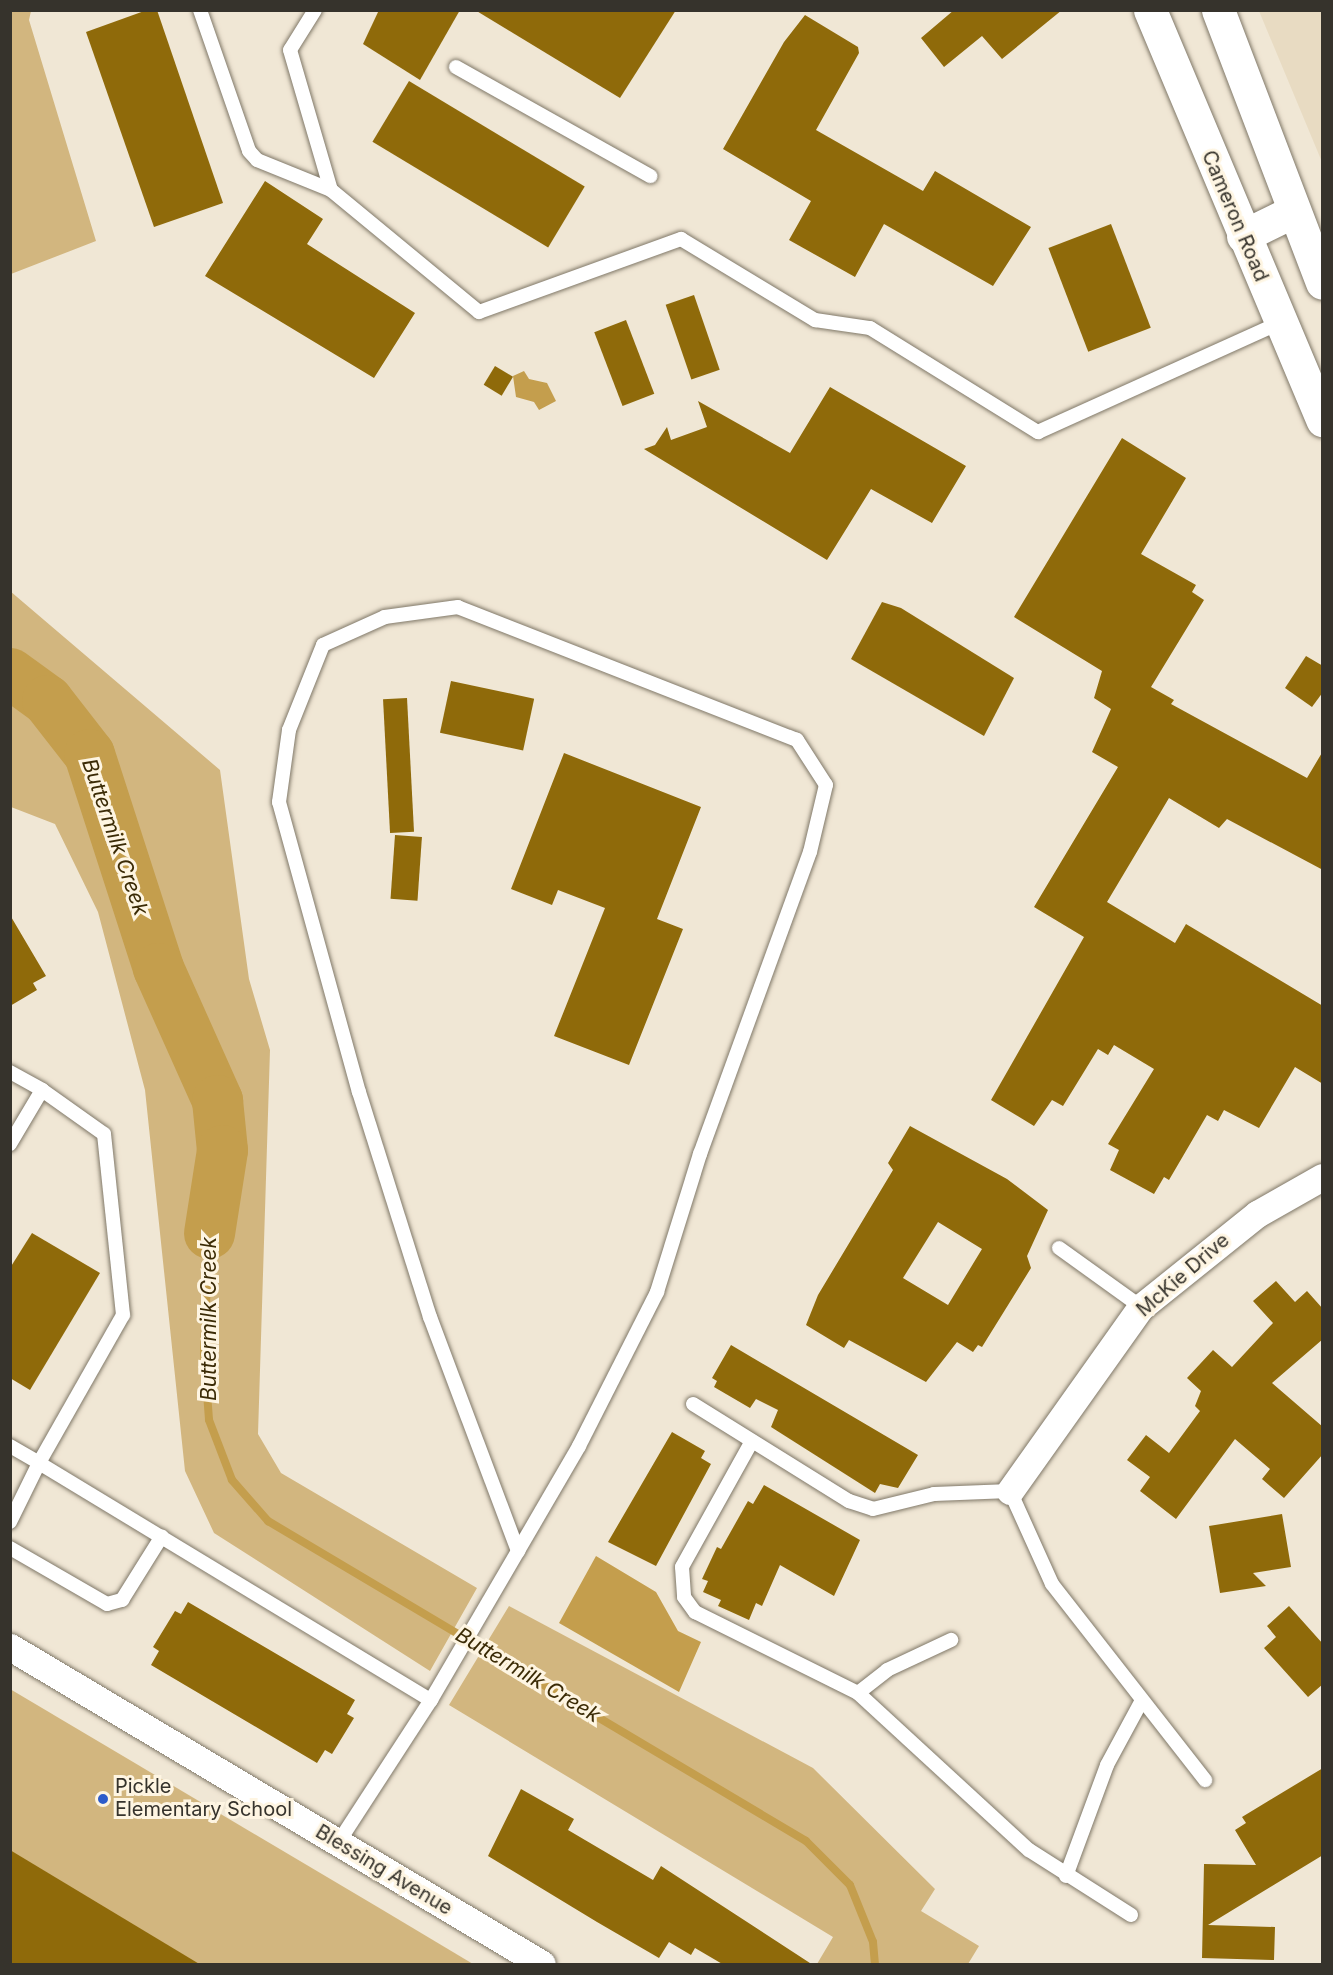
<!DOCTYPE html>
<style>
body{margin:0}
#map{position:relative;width:1333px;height:1975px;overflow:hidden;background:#f0e7d5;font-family:Inter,sans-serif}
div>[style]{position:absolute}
.built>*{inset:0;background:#e8dbc2}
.green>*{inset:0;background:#d2b67f}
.water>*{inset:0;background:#c49e4d}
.stream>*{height:8px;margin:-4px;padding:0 4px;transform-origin:4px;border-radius:4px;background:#c49e4d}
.river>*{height:51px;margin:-25.5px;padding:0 25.5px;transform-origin:25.5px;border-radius:25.5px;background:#c49e4d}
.building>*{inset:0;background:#8f6a0a;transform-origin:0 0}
.roads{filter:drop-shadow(0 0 2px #807868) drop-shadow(0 0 2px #807868)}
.lane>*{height:14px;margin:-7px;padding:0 7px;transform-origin:7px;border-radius:7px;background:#fff}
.street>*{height:27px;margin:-13.5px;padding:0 13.5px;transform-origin:13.5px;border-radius:13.5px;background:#fff}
.secondary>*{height:33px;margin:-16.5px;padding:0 16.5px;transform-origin:16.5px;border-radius:16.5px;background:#fff}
.dots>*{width:16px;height:16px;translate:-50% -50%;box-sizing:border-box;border:3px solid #fef5e2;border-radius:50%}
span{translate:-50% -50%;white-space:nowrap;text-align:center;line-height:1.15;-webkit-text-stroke:6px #fef5e2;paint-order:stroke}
.street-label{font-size:20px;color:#36332c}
.poi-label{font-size:20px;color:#36332c}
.left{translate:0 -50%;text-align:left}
.water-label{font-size:21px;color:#3b2b06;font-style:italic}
.frame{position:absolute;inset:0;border:12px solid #36332c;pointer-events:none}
</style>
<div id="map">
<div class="built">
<i style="clip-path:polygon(1259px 11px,1322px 11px,1322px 164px,1322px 162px)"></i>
</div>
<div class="green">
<i style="clip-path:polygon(11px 10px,31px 11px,29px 20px,96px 241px,11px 274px)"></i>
<i style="clip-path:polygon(10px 591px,220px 770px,249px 979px,270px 1050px,258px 1434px,281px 1473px,477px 1588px,430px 1671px,214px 1533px,185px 1471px,145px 1090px,98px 912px,55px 824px,11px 807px)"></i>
<i style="clip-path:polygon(509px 1606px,813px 1768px,935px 1889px,921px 1911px,979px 1946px,968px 1964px,817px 1964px,833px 1937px,449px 1705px)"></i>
<i style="clip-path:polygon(10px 1689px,381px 1909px,473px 1964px,11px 1964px)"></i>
</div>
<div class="water">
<i style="clip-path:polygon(524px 371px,529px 379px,547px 383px,556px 401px,539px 410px,534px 402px,516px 397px,513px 376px)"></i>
<i style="clip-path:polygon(596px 1556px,656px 1592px,678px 1631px,701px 1642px,679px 1692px,559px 1623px)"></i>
</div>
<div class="stream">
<i style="left:209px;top:1233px;width:120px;rotate:92.4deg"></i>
<i style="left:204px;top:1353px;width:67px;rotate:85.7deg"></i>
<i style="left:209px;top:1420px;width:64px;rotate:69deg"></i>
<i style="left:232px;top:1480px;width:55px;rotate:48.7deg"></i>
<i style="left:268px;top:1521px;width:626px;rotate:30.74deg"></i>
<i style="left:806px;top:1841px;width:62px;rotate:45deg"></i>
<i style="left:850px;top:1885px;width:61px;rotate:68deg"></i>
<i style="left:873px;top:1942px;width:22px;rotate:85deg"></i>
</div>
<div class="river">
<i style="left:10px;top:673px;width:46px;rotate:36.1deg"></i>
<i style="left:47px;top:700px;width:68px;rotate:52.1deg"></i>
<i style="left:89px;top:754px;width:225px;rotate:72.1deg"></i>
<i style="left:158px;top:968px;width:145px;rotate:65.9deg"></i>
<i style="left:217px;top:1100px;width:50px;rotate:84.3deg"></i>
<i style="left:222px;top:1150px;width:84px;rotate:98.9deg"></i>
</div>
<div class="building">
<i style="clip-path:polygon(147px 10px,157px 10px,223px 203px,154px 227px,86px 32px)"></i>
<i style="clip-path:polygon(379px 10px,460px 10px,420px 80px,363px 44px)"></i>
<i style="clip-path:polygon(475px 10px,676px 10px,620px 98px)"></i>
<i style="clip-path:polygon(954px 10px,1062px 10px,1002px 59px,982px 36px,944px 67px,921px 38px)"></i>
<i style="clip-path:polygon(805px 15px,858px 47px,859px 53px,816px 130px,923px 191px,935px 171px,1031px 227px,993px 286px,884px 224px,855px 277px,789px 240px,811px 201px,723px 149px,784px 42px)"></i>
<i style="left:409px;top:81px;width:205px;height:71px;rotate:31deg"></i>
<i style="clip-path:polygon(265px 181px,323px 219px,307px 244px,415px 313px,374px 378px,205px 276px)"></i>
<i style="left:1111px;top:224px;width:111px;height:67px;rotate:69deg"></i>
<i style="left:694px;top:295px;width:79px;height:30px;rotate:71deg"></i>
<i style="left:626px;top:320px;width:79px;height:34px;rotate:69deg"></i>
<i style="left:495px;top:366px;width:21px;height:22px;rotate:31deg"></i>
<i style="clip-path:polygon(830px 387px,966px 466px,932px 523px,871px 489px,827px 560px,644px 449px,655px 445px,667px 427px,671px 440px,707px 427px,698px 401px,790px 453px)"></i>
<i style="clip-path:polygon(1122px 438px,1186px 478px,1141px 554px,1196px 585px,1192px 592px,1204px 600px,1151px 687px,1174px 700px,1171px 704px,1307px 778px,1323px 751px,1323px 870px,1227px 819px,1219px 828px,1169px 798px,1107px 902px,1175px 943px,1186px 924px,1323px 1006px,1323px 1084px,1295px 1067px,1259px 1128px,1224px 1110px,1218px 1121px,1207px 1115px,1169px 1180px,1164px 1177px,1154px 1194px,1110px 1170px,1119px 1150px,1108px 1144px,1154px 1069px,1114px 1045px,1108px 1055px,1098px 1049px,1063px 1106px,1052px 1100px,1034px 1126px,991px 1100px,1084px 937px,1034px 907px,1118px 767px,1092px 752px,1111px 709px,1094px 698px,1102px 671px,1014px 617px)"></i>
<i style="clip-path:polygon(882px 602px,901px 608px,1014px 678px,984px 736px,851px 659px)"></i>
<i style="clip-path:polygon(1306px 656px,1323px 666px,1323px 692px,1312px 707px,1285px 688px)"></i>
<i style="left:451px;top:681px;width:85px;height:53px;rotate:12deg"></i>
<i style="left:407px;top:698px;width:134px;height:24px;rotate:87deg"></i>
<i style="clip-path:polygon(564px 753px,701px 807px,657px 919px,683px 929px,629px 1065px,554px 1036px,605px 908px,558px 890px,552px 905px,511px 889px)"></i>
<i style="left:395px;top:835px;width:27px;height:64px;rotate:4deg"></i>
<i style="clip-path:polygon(10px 915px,46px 976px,33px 983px,37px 990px,10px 1006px)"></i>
<i style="clip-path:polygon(evenodd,910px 1126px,1007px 1179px,1048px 1210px,1027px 1256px,1031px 1268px,982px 1347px,978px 1345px,973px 1352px,957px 1342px,926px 1382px,849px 1340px,844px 1348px,806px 1325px,818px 1295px,893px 1170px,888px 1163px,910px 1126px,938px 1222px,982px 1249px,948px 1305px,903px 1278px,938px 1222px)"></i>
<i style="clip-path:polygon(32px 1233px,100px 1273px,30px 1390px,10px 1378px,10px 1268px)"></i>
<i style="clip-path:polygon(1276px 1281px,1295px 1302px,1307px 1291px,1323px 1309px,1323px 1339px,1272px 1383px,1323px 1427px,1323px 1454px,1284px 1498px,1262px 1479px,1270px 1469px,1235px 1439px,1176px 1519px,1140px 1491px,1150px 1477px,1127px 1460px,1146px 1435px,1169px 1453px,1200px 1411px,1195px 1406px,1201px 1391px,1187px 1378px,1213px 1350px,1232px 1367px,1273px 1323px,1253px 1301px)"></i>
<i style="clip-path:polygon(731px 1345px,918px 1455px,898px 1488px,880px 1484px,875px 1493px,771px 1427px,778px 1410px,756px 1399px,750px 1408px,714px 1387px,717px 1381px,712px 1378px)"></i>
<i style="clip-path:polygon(672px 1432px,705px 1451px,701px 1458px,711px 1464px,656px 1566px,608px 1542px)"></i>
<i style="clip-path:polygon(764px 1485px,860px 1540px,834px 1596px,780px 1565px,762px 1606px,756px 1603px,749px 1620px,718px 1606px,721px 1600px,703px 1592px,708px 1581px,702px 1579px,717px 1547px,721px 1549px,748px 1501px,753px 1504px)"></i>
<i style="clip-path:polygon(1282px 1514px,1291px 1567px,1253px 1573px,1266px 1586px,1220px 1593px,1209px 1526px)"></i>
<i style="clip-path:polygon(188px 1602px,355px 1700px,347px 1714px,354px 1718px,332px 1754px,325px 1750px,317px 1763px,151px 1665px,159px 1651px,153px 1647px,175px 1611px,181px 1614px)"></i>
<i style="clip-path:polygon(1289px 1606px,1323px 1644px,1323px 1684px,1308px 1697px,1264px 1648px,1276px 1637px,1267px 1626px)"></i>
<i style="clip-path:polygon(1323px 1768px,1323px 1855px,1208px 1925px,1275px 1927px,1274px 1960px,1202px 1958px,1204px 1864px,1256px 1865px,1235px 1830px,1246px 1823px,1242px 1817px)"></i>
<i style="clip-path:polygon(521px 1789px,574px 1819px,568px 1830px,653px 1880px,661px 1866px,813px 1965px,724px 1965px,695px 1948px,691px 1955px,669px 1942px,659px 1958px,597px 1922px,488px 1856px)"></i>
<i style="clip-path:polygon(10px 1850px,201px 1965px,10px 1965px)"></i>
</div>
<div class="roads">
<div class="lane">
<i style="left:200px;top:10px;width:149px;rotate:70.8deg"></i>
<i style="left:249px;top:151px;width:12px;rotate:48deg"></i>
<i style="left:257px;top:160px;width:80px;rotate:22.1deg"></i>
<i style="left:315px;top:10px;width:47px;rotate:122deg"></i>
<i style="left:290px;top:50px;width:146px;rotate:73.7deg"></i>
<i style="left:331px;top:190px;width:192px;rotate:39.5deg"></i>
<i style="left:479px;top:312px;width:215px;rotate:-19.9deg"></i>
<i style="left:681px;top:239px;width:157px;rotate:31.2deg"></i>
<i style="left:815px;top:320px;width:56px;rotate:8.3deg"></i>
<i style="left:870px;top:328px;width:198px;rotate:31.8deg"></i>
<i style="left:1038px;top:432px;width:265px;rotate:-24.3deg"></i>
<i style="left:456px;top:67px;width:223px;rotate:29.3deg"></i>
<i style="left:10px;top:1072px;width:37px;rotate:29deg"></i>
<i style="left:42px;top:1090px;width:63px;rotate:120.7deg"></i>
<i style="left:42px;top:1090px;width:76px;rotate:35.4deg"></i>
<i style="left:104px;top:1134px;width:182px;rotate:84deg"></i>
<i style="left:123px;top:1315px;width:170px;rotate:119.6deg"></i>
<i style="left:39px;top:1463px;width:458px;rotate:31.2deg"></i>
<i style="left:1059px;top:1248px;width:101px;rotate:35.7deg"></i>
<i style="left:693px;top:1404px;width:184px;rotate:31.9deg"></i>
<i style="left:849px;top:1501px;width:25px;rotate:18deg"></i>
<i style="left:873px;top:1509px;width:63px;rotate:-13.8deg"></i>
<i style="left:934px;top:1494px;width:76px;rotate:-2.3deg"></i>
<i style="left:1010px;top:1491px;width:102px;rotate:65.7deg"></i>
<i style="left:1052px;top:1584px;width:249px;rotate:52deg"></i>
<i style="left:752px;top:1441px;width:144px;rotate:119.1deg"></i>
<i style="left:682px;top:1567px;width:30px;rotate:86deg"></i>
<i style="left:684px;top:1597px;width:19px;rotate:54deg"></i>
<i style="left:695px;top:1612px;width:182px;rotate:26.4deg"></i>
<i style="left:858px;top:1693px;width:37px;rotate:-38deg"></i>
<i style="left:887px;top:1670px;width:71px;rotate:-25.1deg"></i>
<i style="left:10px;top:1446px;width:34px;rotate:30deg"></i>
<i style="left:39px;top:1463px;width:66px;rotate:116.2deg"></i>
<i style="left:10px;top:1548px;width:112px;rotate:30deg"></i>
<i style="left:107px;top:1604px;width:16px;rotate:-15deg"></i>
<i style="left:122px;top:1600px;width:75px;rotate:-58deg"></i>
<i style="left:858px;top:1693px;width:232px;rotate:42.6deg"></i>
<i style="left:1029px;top:1850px;width:121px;rotate:32.5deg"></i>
<i style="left:338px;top:1843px;width:171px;rotate:-57deg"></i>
<i style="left:431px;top:1700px;width:173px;rotate:-59.7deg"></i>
<i style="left:518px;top:1551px;width:121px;rotate:-59.8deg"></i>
<i style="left:579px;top:1446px;width:173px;rotate:-63.1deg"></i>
<i style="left:657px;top:1292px;width:145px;rotate:-72.7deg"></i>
<i style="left:700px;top:1154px;width:321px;rotate:-70deg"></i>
<i style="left:810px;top:852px;width:69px;rotate:-76.6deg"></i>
<i style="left:826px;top:785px;width:54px;rotate:-122.8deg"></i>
<i style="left:797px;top:740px;width:364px;rotate:-158.6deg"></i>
<i style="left:458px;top:607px;width:74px;rotate:172.2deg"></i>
<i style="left:385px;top:617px;width:68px;rotate:155.7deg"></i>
<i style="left:323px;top:645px;width:92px;rotate:111.8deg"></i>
<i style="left:289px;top:730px;width:73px;rotate:97.9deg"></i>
<i style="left:279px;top:802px;width:301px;rotate:74.6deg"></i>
<i style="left:359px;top:1092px;width:236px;rotate:72.5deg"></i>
<i style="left:430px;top:1317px;width:250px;rotate:69.4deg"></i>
<i style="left:1066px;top:1876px;width:118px;rotate:-69.7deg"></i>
<i style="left:1107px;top:1765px;width:72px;rotate:-61.6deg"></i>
</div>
<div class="street">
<i style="left:1010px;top:1491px;width:226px;rotate:-54.6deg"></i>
<i style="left:1141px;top:1307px;width:149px;rotate:-38.7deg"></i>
<i style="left:1257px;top:1214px;width:75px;rotate:-29.6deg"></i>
<i style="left:10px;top:1647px;width:619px;rotate:30.79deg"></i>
</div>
<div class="secondary">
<i style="left:1150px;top:10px;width:445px;rotate:67.2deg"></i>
<i style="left:1218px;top:10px;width:292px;rotate:69.1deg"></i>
<i style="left:1243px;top:236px;width:55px;rotate:-26.1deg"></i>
</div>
</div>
<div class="dots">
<i style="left:103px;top:1799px;background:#2d5cca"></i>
</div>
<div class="street-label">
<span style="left:1235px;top:216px;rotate:67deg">Cameron Road</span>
<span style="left:1183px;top:1275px;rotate:-41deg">McKie Drive</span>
<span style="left:384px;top:1870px;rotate:31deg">Blessing Avenue</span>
</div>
<div class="poi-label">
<span class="left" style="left:115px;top:1798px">Pickle<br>Elementary School</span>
</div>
<div class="water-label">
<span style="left:115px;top:837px;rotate:71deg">Buttermilk Creek</span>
<span style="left:209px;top:1319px;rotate:-90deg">Buttermilk Creek</span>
<span style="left:528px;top:1675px;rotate:31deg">Buttermilk Creek</span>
</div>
<div class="frame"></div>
</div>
